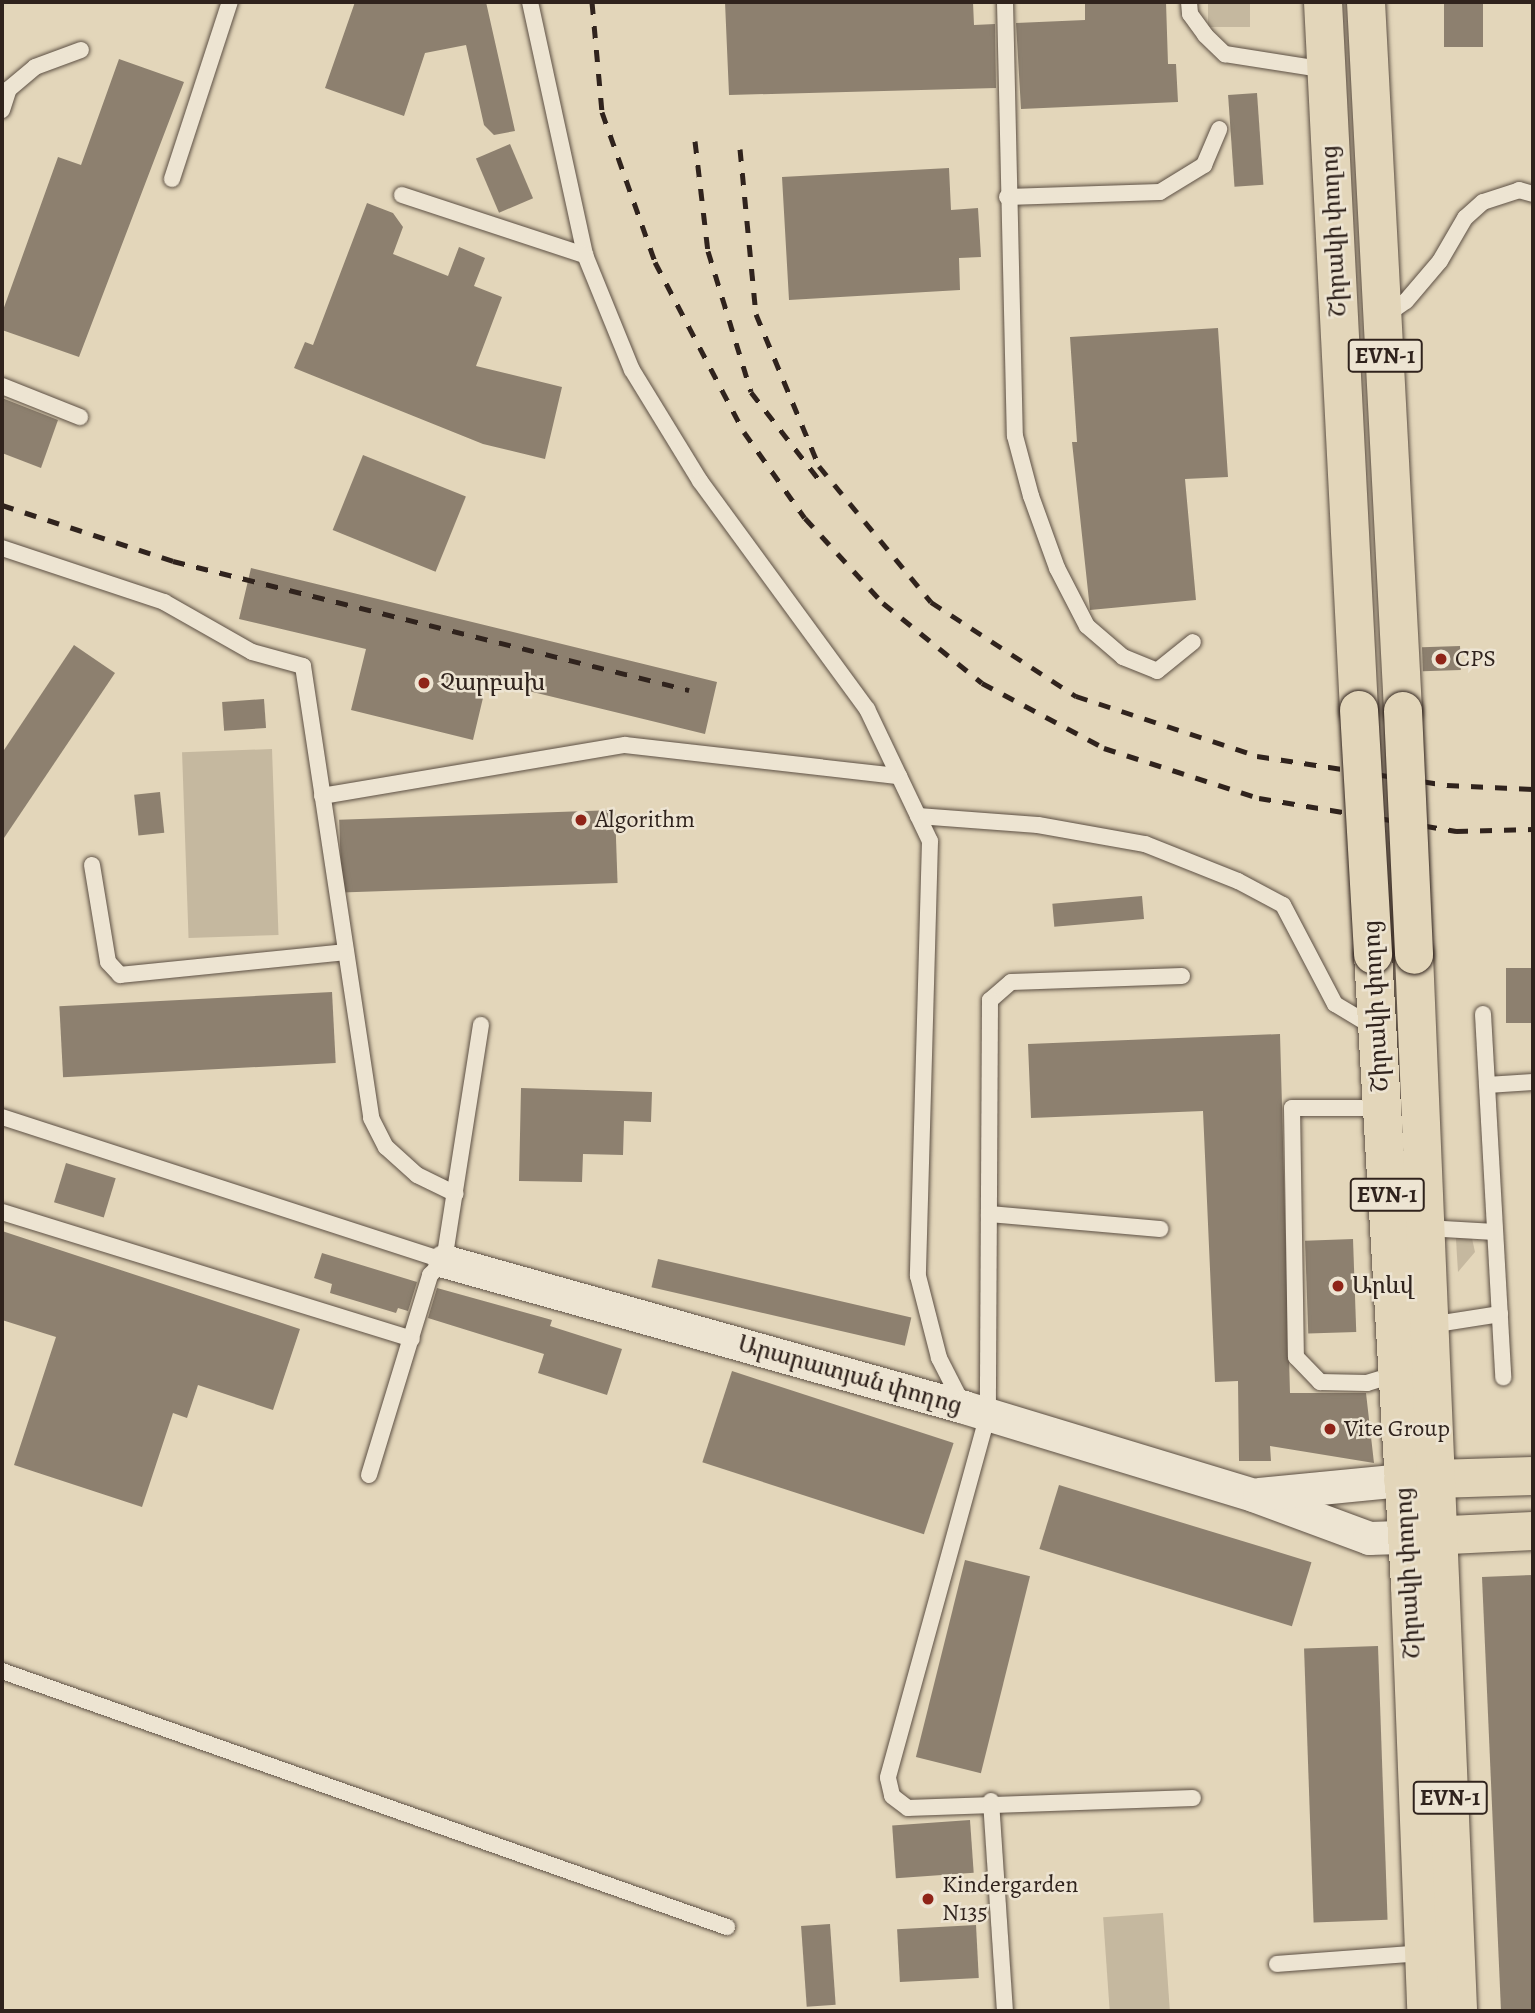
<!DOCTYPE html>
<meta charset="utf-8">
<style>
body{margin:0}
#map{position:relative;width:1535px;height:2013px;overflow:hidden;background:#e3d6ba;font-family:Alegreya,"Noto Serif Armenian",serif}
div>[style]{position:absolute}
.green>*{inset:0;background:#c5b89f;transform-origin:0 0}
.building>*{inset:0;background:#8d806f;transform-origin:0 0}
.roads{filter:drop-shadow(0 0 2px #5d5044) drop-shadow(0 0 2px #5d5044)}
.service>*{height:16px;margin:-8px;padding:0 8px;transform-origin:8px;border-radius:8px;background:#ede4d2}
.minor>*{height:33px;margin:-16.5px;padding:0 16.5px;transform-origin:16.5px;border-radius:16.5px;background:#ede4d2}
.primary>*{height:38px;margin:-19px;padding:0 19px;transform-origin:19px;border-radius:19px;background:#e3d6ba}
.trunk>*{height:38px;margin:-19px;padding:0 19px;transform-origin:19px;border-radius:19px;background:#e3d6ba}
.rail>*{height:5px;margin-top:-2.5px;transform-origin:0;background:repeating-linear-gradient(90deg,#30231d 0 12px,transparent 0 24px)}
.bridges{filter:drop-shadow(0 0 2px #30231d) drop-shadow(0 0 2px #30231d)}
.trunk-bridge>*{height:38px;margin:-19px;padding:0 19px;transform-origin:19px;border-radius:19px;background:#e3d6ba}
.dots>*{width:19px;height:19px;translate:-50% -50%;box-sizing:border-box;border:4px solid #ede4d2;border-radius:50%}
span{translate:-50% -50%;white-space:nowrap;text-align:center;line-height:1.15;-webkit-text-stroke:5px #ede4d2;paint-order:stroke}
.shield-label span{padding:2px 5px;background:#ede4d2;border:2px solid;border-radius:5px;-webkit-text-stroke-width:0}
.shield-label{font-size:23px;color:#30231d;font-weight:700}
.street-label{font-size:24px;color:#30231d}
.poi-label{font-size:24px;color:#30231d}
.left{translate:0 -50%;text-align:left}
.frame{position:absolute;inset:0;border:4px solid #30231d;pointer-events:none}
</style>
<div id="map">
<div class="green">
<i style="left:1208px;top:2px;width:42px;height:25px"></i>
<i style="left:272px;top:749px;width:186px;height:90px;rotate:88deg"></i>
<i style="clip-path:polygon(1455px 1223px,1471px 1234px,1475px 1252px,1458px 1272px)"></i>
<i style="left:1163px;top:1913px;width:98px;height:60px;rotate:86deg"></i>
</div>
<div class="building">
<i style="clip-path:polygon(355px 2px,486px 2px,515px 131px,494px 135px,484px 125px,466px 45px,425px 53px,404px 116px,325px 88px)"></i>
<i style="clip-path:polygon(725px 2px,973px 2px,974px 25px,995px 24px,996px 88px,729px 95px)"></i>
<i style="clip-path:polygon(1085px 2px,1166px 2px,1168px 64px,1176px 64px,1178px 102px,1021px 109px,1016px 23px,1085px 20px)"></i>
<i style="left:1444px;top:2px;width:39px;height:45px"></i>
<i style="clip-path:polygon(119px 59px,184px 82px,79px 357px,2px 330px,2px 313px,58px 157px,81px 165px)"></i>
<i style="left:1257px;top:93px;width:92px;height:29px;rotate:86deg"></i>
<i style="left:510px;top:144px;width:59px;height:37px;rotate:67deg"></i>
<i style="clip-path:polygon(949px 168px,951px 210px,978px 208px,981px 257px,959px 258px,960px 290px,789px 300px,782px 177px)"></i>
<i style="clip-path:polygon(367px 203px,393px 213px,403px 227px,393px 254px,448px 276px,459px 247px,485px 258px,474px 286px,502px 297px,476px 366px,562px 387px,545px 459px,483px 444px,294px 368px,305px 342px,313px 345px)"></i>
<i style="clip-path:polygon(1218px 328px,1228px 477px,1185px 479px,1196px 600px,1090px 610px,1072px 442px,1077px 442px,1070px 337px)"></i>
<i style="clip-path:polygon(2px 398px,58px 420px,41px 468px,2px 453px)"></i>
<i style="left:363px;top:455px;width:111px;height:81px;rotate:22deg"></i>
<i style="clip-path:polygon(251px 568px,717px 682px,705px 734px,487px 681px,473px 740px,351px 710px,366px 649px,239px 619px)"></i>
<i style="clip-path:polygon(74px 645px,115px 673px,2px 841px,2px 753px)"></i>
<i style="left:1460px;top:646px;width:24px;height:38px;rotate:88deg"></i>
<i style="left:264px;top:699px;width:29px;height:42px;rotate:86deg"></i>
<i style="left:160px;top:792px;width:41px;height:26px;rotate:84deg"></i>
<i style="left:615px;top:810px;width:73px;height:276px;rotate:88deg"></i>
<i style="left:1142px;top:896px;width:23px;height:90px;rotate:85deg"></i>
<i style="left:1533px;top:968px;width:55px;height:27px;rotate:90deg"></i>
<i style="left:332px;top:992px;width:71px;height:273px;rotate:87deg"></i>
<i style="clip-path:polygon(1280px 1034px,1290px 1393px,1366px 1393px,1374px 1463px,1270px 1446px,1271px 1461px,1239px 1461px,1238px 1381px,1215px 1382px,1203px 1111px,1031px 1118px,1028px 1044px)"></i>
<i style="clip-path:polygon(521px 1088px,652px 1092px,651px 1122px,624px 1121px,623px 1155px,583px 1154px,582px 1182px,519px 1181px)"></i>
<i style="left:66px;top:1163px;width:52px;height:41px;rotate:17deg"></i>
<i style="clip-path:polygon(2px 1231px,300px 1329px,273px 1410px,198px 1385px,187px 1418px,173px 1413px,142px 1507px,14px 1465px,56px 1337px,2px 1320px)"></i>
<i style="left:1353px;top:1239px;width:93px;height:48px;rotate:88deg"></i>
<i style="clip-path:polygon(322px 1253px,417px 1282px,408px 1311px,398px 1308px,396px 1313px,330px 1293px,332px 1284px,314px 1278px)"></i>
<i style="left:658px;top:1259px;width:260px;height:29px;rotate:13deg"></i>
<i style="clip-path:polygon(437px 1288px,552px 1320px,550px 1326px,622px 1349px,607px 1395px,538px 1373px,544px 1354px,428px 1318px)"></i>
<i style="left:732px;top:1371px;width:233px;height:96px;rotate:18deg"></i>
<i style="left:1059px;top:1485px;width:264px;height:67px;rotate:17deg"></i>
<i style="left:965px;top:1560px;width:67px;height:203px;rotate:14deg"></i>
<i style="clip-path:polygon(1533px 1575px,1533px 2011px,1501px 2011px,1482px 1577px)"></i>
<i style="left:1378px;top:1646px;width:274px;height:74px;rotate:88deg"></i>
<i style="left:970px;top:1820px;width:53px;height:78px;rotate:86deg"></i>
<i style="left:830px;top:1924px;width:81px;height:29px;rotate:86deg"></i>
<i style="left:976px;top:1925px;width:53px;height:79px;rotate:87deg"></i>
</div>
<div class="roads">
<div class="service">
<i style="left:530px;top:2px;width:259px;rotate:77.7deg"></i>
<i style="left:585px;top:255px;width:124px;rotate:67.8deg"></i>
<i style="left:632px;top:370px;width:130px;rotate:58.5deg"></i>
<i style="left:700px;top:481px;width:283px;rotate:53.8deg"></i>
<i style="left:867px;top:709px;width:146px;rotate:64.5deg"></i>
<i style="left:930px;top:841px;width:435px;rotate:91.6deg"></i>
<i style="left:918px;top:1276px;width:85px;rotate:75.6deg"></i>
<i style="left:939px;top:1358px;width:53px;rotate:62.9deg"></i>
<i style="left:1005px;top:2px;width:434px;rotate:88.7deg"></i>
<i style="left:1015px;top:436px;width:62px;rotate:75.1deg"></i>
<i style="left:1031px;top:496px;width:77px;rotate:70.1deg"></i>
<i style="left:1057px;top:568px;width:65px;rotate:62.7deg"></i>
<i style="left:1087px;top:626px;width:48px;rotate:40.7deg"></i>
<i style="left:1123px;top:657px;width:37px;rotate:22deg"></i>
<i style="left:1157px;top:671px;width:46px;rotate:-38.9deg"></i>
<i style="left:1189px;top:2px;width:12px;rotate:85deg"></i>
<i style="left:1190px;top:14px;width:26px;rotate:54deg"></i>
<i style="left:1205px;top:35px;width:28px;rotate:44deg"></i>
<i style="left:1225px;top:54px;width:102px;rotate:9deg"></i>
<i style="left:2px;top:110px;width:22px;rotate:-72deg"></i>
<i style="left:9px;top:89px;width:34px;rotate:-40deg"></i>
<i style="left:35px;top:67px;width:49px;rotate:-20.3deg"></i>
<i style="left:172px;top:179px;width:186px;rotate:-71.9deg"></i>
<i style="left:402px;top:195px;width:193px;rotate:18.2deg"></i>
<i style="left:1007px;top:197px;width:153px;rotate:-1.9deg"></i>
<i style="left:1160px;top:192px;width:52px;rotate:-31.5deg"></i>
<i style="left:1204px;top:165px;width:39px;rotate:-67deg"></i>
<i style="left:1386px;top:315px;width:24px;rotate:-35deg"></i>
<i style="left:1406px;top:301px;width:52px;rotate:-49.6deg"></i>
<i style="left:1440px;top:261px;width:50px;rotate:-59.8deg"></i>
<i style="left:1465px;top:218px;width:24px;rotate:-42deg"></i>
<i style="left:1483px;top:202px;width:38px;rotate:-18deg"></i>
<i style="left:1519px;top:190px;width:15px;rotate:16deg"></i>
<i style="left:2px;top:386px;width:84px;rotate:21.7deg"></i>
<i style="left:2px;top:548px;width:171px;rotate:18.4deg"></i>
<i style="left:164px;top:602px;width:101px;rotate:29.6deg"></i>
<i style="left:252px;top:652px;width:53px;rotate:15.4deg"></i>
<i style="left:303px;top:666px;width:457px;rotate:81.4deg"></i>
<i style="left:371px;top:1118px;width:33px;rotate:63deg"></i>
<i style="left:386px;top:1147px;width:42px;rotate:42.1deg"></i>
<i style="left:417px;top:1175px;width:43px;rotate:26deg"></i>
<i style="left:322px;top:796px;width:307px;rotate:-9.6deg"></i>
<i style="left:625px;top:745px;width:276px;rotate:6.5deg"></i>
<i style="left:918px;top:816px;width:120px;rotate:4.3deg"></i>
<i style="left:1038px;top:825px;width:109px;rotate:10.1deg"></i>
<i style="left:1145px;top:844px;width:100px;rotate:21.7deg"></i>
<i style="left:1238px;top:881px;width:51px;rotate:28.1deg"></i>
<i style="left:1283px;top:905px;width:112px;rotate:62.3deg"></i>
<i style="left:1335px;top:1004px;width:47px;rotate:31deg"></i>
<i style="left:92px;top:865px;width:98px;rotate:80.6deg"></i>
<i style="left:108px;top:962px;width:18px;rotate:47deg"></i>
<i style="left:120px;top:975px;width:227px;rotate:-5.8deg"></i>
<i style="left:1182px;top:976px;width:171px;rotate:178deg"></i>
<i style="left:1011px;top:982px;width:28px;rotate:139deg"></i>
<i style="left:990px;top:1000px;width:414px;rotate:90.3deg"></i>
<i style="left:988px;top:1414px;width:377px;rotate:105.4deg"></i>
<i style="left:888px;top:1778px;width:18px;rotate:77deg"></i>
<i style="left:892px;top:1796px;width:20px;rotate:37deg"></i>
<i style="left:908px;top:1808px;width:285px;rotate:-2deg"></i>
<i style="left:1483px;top:1014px;width:364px;rotate:86.8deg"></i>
<i style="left:1487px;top:1085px;width:46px;rotate:-3.7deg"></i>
<i style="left:1382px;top:1108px;width:90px;rotate:180deg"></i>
<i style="left:1292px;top:1108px;width:249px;rotate:89.1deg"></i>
<i style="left:1296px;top:1357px;width:35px;rotate:46deg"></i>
<i style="left:1320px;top:1382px;width:47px;rotate:1.2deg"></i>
<i style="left:1367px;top:1383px;width:31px;rotate:-17deg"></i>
<i style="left:2px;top:1117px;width:465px;rotate:18deg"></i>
<i style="left:2px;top:1212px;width:429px;rotate:17.2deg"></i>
<i style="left:989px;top:1214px;width:172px;rotate:5deg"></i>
<i style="left:1426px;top:1228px;width:69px;rotate:3.3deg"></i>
<i style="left:1430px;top:1325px;width:71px;rotate:-8.9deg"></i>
<i style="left:369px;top:1475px;width:209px;rotate:-73deg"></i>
<i style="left:430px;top:1275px;width:20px;rotate:-45deg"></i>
<i style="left:444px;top:1261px;width:239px;rotate:-81.1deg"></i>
<i style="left:2px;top:1671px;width:769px;rotate:19.45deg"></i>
<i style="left:991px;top:1801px;width:210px;rotate:86.2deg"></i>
<i style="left:1277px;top:1964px;width:147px;rotate:-4.3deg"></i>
</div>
<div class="minor">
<i style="left:444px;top:1261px;width:540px;rotate:15.68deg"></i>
<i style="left:964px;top:1407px;width:302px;rotate:16.9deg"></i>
<i style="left:1253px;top:1495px;width:124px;rotate:20.3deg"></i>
<i style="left:1369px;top:1538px;width:38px;rotate:-2deg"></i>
<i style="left:1259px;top:1494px;width:145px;rotate:-5.6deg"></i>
</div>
<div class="primary">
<i style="left:1403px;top:1480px;width:130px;rotate:-1.8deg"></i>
<i style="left:1407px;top:1537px;width:126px;rotate:-2.7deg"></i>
</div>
<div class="trunk">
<i style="left:1323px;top:2px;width:709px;rotate:87.09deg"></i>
<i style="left:1366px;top:2px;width:710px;rotate:87.01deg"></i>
<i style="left:1373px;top:955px;width:632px;rotate:86.64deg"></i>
<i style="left:1410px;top:1586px;width:425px;rotate:87.8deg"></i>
<i style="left:1414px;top:955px;width:1057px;rotate:87.61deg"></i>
</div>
</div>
<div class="rail">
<i style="left:592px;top:2px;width:110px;rotate:84.8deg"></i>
<i style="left:602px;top:112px;width:159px;rotate:70.5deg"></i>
<i style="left:655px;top:262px;width:192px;rotate:62.4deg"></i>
<i style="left:744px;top:432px;width:105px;rotate:54.7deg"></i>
<i style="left:805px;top:518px;width:115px;rotate:47.5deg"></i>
<i style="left:883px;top:603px;width:127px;rotate:38.9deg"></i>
<i style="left:982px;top:683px;width:138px;rotate:28deg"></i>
<i style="left:1104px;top:748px;width:163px;rotate:17.9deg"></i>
<i style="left:1259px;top:798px;width:200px;rotate:9.5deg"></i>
<i style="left:1456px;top:831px;width:77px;rotate:-1.5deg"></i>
<i style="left:695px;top:141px;width:111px;rotate:83.3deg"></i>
<i style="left:708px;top:251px;width:147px;rotate:73deg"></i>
<i style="left:751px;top:392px;width:113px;rotate:52.2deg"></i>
<i style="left:740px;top:149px;width:166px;rotate:84.5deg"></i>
<i style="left:756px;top:314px;width:165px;rotate:67.5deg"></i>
<i style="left:819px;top:466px;width:176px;rotate:50.5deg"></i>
<i style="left:931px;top:602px;width:173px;rotate:33deg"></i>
<i style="left:1076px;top:696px;width:191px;rotate:18.3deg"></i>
<i style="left:1257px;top:756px;width:192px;rotate:8.7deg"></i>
<i style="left:1447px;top:785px;width:86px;rotate:2.7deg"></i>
<i style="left:2px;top:505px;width:180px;rotate:18.1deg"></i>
<i style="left:173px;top:561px;width:532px;rotate:14.04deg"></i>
</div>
<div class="bridges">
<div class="trunk-bridge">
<i style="left:1359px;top:710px;width:245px;rotate:86.7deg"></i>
<i style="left:1403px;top:711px;width:244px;rotate:87.4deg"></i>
</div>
</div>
<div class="dots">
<i style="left:1441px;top:659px;background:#8f2418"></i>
<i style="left:424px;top:683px;background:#8f2418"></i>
<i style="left:581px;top:820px;background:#8f2418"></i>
<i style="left:1338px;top:1286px;background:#8f2418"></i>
<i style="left:1330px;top:1429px;background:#8f2418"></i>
<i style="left:928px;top:1899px;background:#8f2418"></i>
</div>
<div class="shield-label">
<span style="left:1385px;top:356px">EVN-1</span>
<span style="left:1387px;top:1195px">EVN-1</span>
<span style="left:1450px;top:1798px">EVN-1</span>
</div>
<div class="street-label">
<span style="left:1334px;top:231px;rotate:-93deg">Շիրակի փողոց</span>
<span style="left:1376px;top:1006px;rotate:-93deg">Շիրակի փողոց</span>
<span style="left:850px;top:1375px;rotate:16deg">Արարատյան փողոց</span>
<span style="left:1408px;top:1573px;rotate:-93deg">Շիրակի փողոց</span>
</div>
<div class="poi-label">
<span class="left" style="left:1455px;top:659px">CPS</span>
<span class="left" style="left:440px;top:683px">Չարբախ</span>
<span class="left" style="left:595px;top:820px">Algorithm</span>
<span class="left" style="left:1352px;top:1286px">Արևվ</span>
<span class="left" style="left:1344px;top:1429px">Vite Group</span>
<span class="left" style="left:942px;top:1899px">Kindergarden<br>N135</span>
</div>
<div class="frame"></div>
</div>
